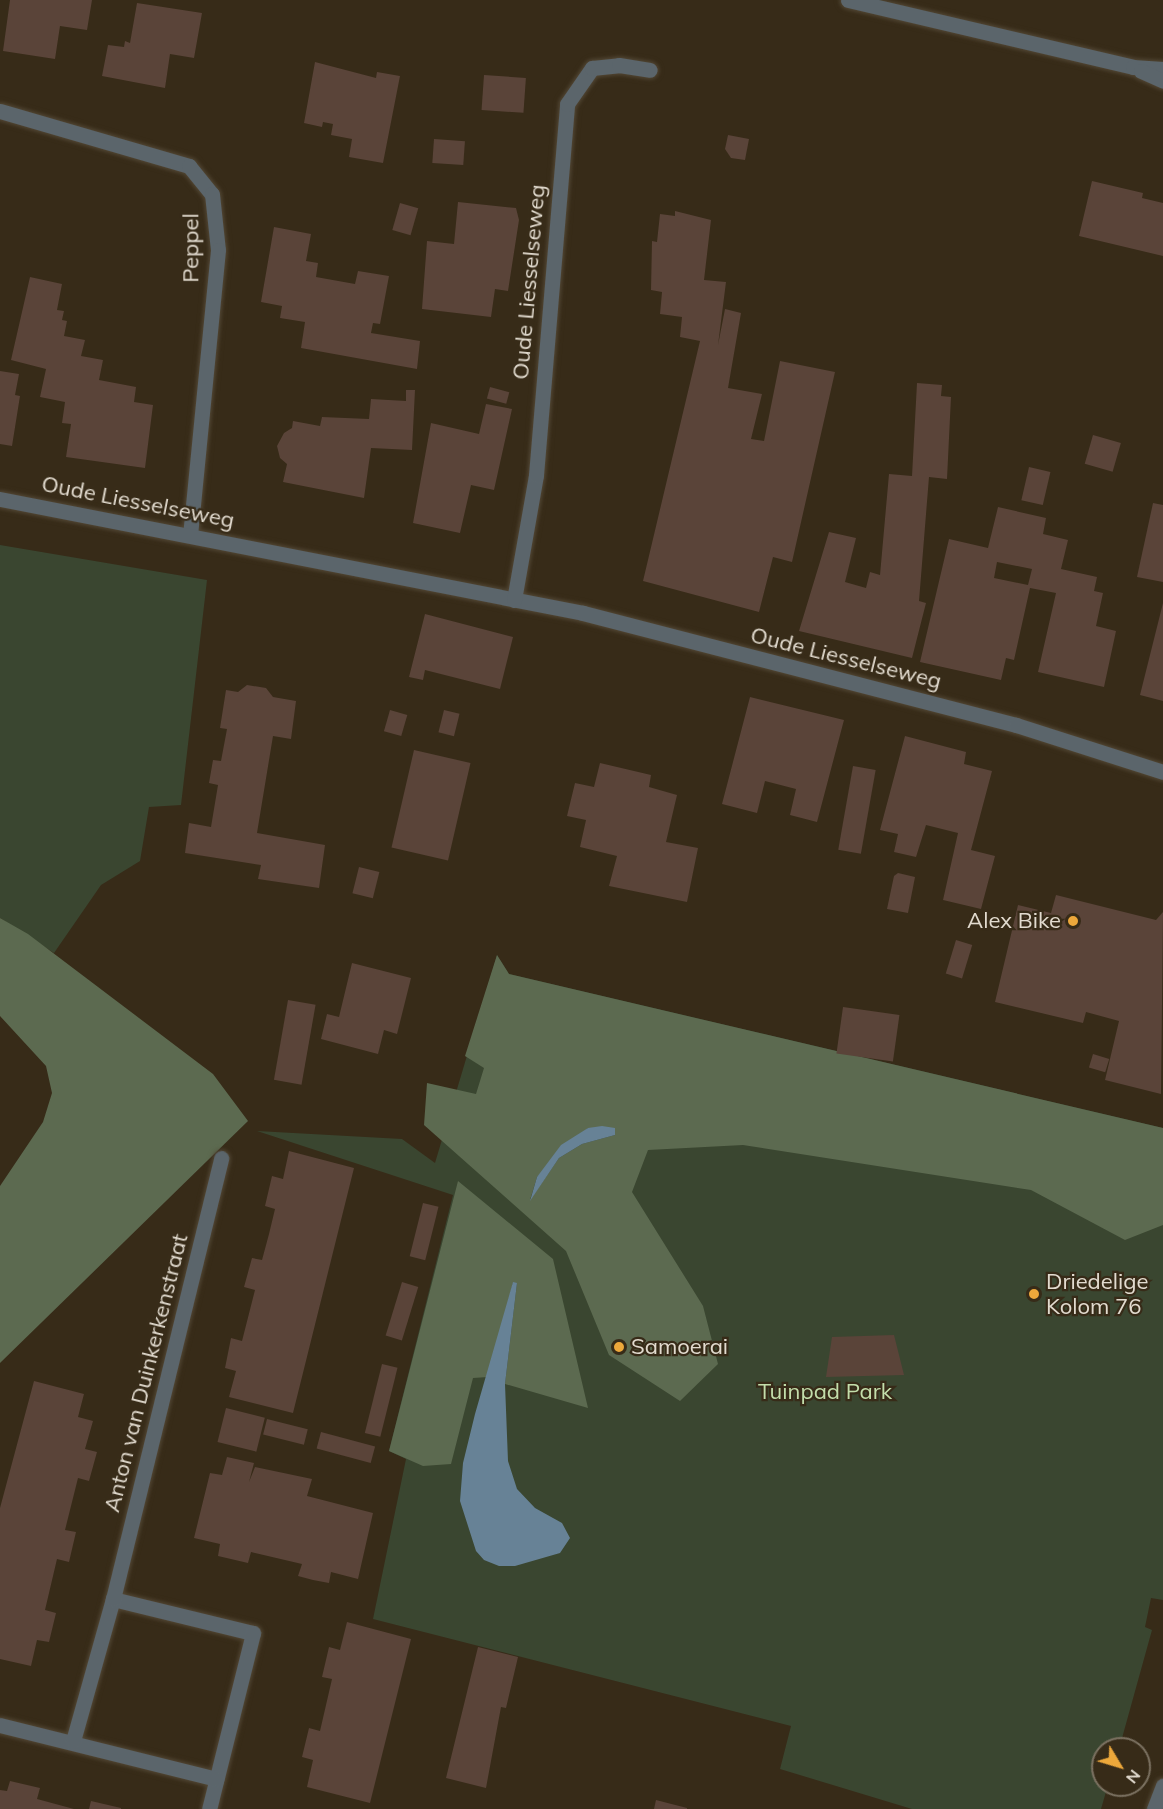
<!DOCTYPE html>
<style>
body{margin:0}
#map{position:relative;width:1163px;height:1809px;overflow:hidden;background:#372b18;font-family:Mulish,sans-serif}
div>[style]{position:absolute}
.green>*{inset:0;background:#3a4630}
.forest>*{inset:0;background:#5c6a50}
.water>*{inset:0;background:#678296}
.building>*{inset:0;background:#5a4439;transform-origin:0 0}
.roads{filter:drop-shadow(0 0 2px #524735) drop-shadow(0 0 2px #524735)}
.minor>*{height:15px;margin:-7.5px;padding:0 7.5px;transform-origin:7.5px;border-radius:7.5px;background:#5b656b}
.dots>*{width:16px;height:16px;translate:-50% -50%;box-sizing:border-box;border:3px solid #372b18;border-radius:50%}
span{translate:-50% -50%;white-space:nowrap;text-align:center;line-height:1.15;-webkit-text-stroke:4.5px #372b18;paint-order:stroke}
.street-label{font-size:22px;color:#e2dbcf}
.poi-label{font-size:22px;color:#e2dbcf}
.right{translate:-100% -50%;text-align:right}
.left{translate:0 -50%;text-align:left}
.park-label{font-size:22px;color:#c3deab}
.north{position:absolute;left:1091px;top:1737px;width:60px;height:60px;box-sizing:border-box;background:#372b18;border:2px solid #7b7161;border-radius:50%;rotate:128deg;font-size:16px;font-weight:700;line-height:24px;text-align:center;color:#e2dbcf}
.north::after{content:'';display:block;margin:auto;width:21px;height:27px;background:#eda83b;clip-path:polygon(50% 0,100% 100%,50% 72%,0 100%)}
</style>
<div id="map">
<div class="green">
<i style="clip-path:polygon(0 545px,207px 580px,181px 805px,149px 807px,140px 861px,101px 885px,54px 953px,0 918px)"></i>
<i style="clip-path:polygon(497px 955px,509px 974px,1163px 1128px,1163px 1600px,1151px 1598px,1145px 1627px,1152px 1630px,1119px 1749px,1103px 1749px,1103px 1785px,1108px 1785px,1101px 1809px,912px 1809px,780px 1769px,791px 1726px,373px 1619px,406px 1459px,389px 1451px,453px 1195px,257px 1131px,402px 1139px,435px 1163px)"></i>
</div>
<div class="forest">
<i style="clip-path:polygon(0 918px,28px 934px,213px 1074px,248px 1121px,0 1363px,0 1186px,43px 1122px,52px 1093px,46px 1066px,0 1016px)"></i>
<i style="clip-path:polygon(evenodd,497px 955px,509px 974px,1163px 1128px,1163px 1225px,1125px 1240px,1031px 1190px,743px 1145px,648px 1150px,632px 1192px,703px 1306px,718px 1364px,680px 1401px,609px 1355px,566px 1251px,424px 1125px,427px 1083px,476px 1094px,484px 1068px,465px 1056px,497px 955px,588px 1128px,615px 1135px,582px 1144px,559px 1158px,530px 1200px,537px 1177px,588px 1128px)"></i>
<i style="clip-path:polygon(458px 1181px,553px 1259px,588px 1408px,505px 1384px,517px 1283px,513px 1283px,488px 1377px,473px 1378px,451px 1464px,423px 1466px,389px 1451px)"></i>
</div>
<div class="water">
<i style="clip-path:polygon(602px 1126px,615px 1128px,615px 1135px,582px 1144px,559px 1158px,530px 1201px,537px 1177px,561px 1145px,588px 1128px)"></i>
<i style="clip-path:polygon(513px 1282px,517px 1283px,505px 1384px,508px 1461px,517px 1489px,535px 1508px,562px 1523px,570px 1538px,560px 1553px,515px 1566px,499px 1566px,484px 1560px,476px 1551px,460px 1501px,463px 1463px,475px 1414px)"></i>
</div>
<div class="building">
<i style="clip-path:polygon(10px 0,92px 0,87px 30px,60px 26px,55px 59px,3px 51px)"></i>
<i style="clip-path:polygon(137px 3px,202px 13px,194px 58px,170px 54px,165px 88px,102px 76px,108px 45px,124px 47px,125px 41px,130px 43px)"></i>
<i style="clip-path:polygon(315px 62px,376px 78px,377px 72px,400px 76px,383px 163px,349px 157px,352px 139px,331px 135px,333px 124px,323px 122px,322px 127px,304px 123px)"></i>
<i style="left:484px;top:75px;width:42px;height:35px;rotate:4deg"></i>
<i style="clip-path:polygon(728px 135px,749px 139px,745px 160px,731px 158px,725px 149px)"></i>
<i style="left:434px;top:139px;width:31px;height:24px;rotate:4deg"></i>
<i style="clip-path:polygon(1092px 181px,1143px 193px,1142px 198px,1163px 203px,1163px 256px,1079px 236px)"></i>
<i style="clip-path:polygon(458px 202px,516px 208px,519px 220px,508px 291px,495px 289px,491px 317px,422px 309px,427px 241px,454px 244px)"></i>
<i style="left:400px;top:203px;width:19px;height:28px;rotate:16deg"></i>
<i style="clip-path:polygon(675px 211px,711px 220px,704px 280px,726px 282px,718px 345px,725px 309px,741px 313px,728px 388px,762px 394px,751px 439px,764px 441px,780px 361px,835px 372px,792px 562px,773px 557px,759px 612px,643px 581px,700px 341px,680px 337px,682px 317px,660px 314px,662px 292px,651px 290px,652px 241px,657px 242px,660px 214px,675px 216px)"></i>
<i style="clip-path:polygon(274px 227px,311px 234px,306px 261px,318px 263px,316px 277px,355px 284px,358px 271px,389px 276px,380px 324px,373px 323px,371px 333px,420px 341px,417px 369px,301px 348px,305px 322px,280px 318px,282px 306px,261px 302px)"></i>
<i style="clip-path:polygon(30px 277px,62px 284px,57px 310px,64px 311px,62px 320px,67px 321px,64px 336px,85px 340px,81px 356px,103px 360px,99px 380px,136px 387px,134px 402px,153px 405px,145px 468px,66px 457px,71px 424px,62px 423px,65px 402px,40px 397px,46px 369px,11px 360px)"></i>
<i style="clip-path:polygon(0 371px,19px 374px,15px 395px,20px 396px,12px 446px,0 444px)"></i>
<i style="clip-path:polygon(917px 383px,942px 385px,941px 396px,951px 397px,947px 479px,929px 477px,919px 601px,926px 603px,912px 658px,799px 631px,829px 532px,856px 538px,845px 582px,866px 588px,870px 572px,880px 575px,889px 474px,912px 476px)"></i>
<i style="left:490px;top:387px;width:20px;height:12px;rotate:15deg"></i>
<i style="clip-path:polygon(406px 390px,415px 390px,412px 450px,371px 448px,364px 498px,283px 482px,287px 464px,280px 458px,277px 446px,284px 433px,292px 428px,293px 421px,320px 426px,322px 417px,369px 419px,371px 399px,406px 401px)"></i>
<i style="clip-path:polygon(486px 404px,512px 409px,494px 490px,471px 485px,460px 533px,413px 523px,431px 423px,479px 434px)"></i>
<i style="left:1093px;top:435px;width:29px;height:30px;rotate:16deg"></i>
<i style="left:1029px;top:467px;width:22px;height:34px;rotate:13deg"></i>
<i style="clip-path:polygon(1153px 503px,1163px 505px,1163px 582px,1137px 577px)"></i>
<i style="clip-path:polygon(evenodd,998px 507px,1046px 518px,1043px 534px,1068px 540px,1061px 569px,1097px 577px,1094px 591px,1103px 593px,1096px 626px,1116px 631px,1104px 687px,1038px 672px,1056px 593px,1030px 588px,1014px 660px,1006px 658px,1001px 680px,920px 662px,949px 539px,988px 548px,998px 507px,997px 562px,1032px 569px,1028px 585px,994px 578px,997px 562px)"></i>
<i style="clip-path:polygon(1163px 603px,1163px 701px,1140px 695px)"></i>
<i style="clip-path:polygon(425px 614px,513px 637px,500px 689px,425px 670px,423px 680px,409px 677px)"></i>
<i style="clip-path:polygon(247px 685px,266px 688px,273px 697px,296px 701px,291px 739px,273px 736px,257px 833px,325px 845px,319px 888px,258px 879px,261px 865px,185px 853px,189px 823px,211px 827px,218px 785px,209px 783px,213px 760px,221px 761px,227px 729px,220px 728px,226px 690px,238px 692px)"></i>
<i style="clip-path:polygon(750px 697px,844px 720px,817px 822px,790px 815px,796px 789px,765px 781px,757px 813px,722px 804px)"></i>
<i style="left:390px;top:710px;width:18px;height:22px;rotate:16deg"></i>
<i style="left:444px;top:710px;width:16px;height:23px;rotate:14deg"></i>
<i style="clip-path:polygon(905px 736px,966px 752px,964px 764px,992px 771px,971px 850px,995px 856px,981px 909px,943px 900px,958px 833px,926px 825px,916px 857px,894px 852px,898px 834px,880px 830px)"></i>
<i style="left:414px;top:750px;width:58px;height:100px;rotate:13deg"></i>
<i style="clip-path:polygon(600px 763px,651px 775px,649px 787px,677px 795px,666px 842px,698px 848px,687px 902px,609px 886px,617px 856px,580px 847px,586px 820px,567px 816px,575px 783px,594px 787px)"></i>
<i style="left:853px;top:766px;width:23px;height:85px;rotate:10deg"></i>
<i style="left:359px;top:867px;width:21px;height:27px;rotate:14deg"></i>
<i style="clip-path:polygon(898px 873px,915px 877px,908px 913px,887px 909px,894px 876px)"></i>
<i style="clip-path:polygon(1056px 895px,1156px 920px,1163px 912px,1161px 1094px,1105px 1080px,1119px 1021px,1086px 1012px,1083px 1023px,995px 1002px,1018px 905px,1051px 913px)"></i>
<i style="left:956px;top:940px;width:17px;height:35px;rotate:17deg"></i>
<i style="clip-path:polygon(352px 963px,411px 978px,397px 1034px,384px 1030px,378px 1054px,321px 1039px,327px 1014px,339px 1017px)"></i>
<i style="left:288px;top:1000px;width:28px;height:81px;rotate:10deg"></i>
<i style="left:843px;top:1007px;width:57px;height:47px;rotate:8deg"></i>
<i style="left:1093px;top:1054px;width:17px;height:14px;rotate:17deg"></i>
<i style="clip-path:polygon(289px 1151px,354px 1168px,293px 1413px,229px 1397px,236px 1371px,225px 1368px,231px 1338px,242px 1341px,255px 1290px,244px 1287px,252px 1258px,262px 1260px,269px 1234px,275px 1209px,265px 1206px,272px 1176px,283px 1179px)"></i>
<i style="left:423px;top:1203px;width:16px;height:55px;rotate:14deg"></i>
<i style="left:402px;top:1282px;width:17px;height:56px;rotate:17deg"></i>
<i style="clip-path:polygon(894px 1335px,904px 1375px,826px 1377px,832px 1337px)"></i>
<i style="left:382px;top:1364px;width:16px;height:71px;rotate:14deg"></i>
<i style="clip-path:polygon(34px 1381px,84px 1394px,78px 1417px,93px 1421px,85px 1449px,97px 1452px,89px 1481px,78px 1478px,65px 1530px,76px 1532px,69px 1562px,57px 1559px,45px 1610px,56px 1613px,49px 1642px,37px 1640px,31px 1666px,0 1659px,0 1508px)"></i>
<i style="left:226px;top:1408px;width:40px;height:35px;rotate:14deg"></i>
<i style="left:267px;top:1419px;width:42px;height:16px;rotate:14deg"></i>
<i style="left:321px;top:1432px;width:56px;height:17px;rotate:15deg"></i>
<i style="clip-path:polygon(227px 1457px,254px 1463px,249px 1482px,255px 1467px,312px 1479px,307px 1496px,373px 1513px,358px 1579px,331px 1572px,329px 1583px,313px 1580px,298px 1576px,302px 1564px,251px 1552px,248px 1563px,218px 1556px,220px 1544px,194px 1538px,210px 1473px,222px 1475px)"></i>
<i style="clip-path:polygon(347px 1622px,411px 1639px,370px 1803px,307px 1787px,313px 1760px,302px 1757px,309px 1728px,320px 1731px,332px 1679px,322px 1677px,329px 1647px,340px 1650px)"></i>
<i style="clip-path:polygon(478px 1647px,518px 1657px,506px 1708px,501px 1707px,486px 1788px,446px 1778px)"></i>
<i style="clip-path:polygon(10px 1781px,40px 1788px,37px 1799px,74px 1809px,0 1809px,0 1790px,7px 1791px)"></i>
<i style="clip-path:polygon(656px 1800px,687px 1808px,687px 1809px,654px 1809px)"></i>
<i style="clip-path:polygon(91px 1801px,121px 1808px,121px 1809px,89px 1809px)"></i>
</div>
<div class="roads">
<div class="minor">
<i style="left:848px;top:0;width:293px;rotate:13.2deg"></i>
<i style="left:1133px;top:67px;width:30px;rotate:4deg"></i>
<i style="left:1141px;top:71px;width:24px;rotate:24deg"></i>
<i style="left:0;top:111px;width:197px;rotate:16.2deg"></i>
<i style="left:189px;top:166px;width:36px;rotate:51deg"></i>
<i style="left:212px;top:194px;width:56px;rotate:83.9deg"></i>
<i style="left:218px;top:250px;width:285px;rotate:95.6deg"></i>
<i style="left:0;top:499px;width:594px;rotate:11.06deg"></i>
<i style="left:583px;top:613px;width:447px;rotate:14.5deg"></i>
<i style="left:1016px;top:725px;width:154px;rotate:17.7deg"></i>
<i style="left:514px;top:600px;width:127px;rotate:-80deg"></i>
<i style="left:536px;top:475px;width:372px;rotate:-85.2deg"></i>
<i style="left:567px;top:104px;width:44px;rotate:-55.2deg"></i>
<i style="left:592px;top:68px;width:27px;rotate:-6deg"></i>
<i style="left:619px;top:65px;width:31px;rotate:9deg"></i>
<i style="left:113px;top:1599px;width:144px;rotate:13.7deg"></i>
<i style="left:253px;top:1633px;width:181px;rotate:104deg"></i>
<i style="left:0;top:1725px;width:223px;rotate:14deg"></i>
<i style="left:73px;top:1741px;width:148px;rotate:-74.3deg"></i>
<i style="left:113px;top:1599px;width:454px;rotate:-76.2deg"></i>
<i style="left:1154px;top:1809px;width:25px;rotate:-69deg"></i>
</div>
</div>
<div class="dots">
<i style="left:1073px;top:921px;background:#eda83b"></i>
<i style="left:1034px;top:1294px;background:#eda83b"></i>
<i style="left:619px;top:1347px;background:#eda83b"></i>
</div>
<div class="street-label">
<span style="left:191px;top:248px;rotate:-90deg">Peppel</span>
<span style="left:529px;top:282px;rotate:-85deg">Oude Liesselseweg</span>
<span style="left:138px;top:502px;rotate:11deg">Oude Liesselseweg</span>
<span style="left:846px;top:658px;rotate:14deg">Oude Liesselseweg</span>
<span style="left:146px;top:1373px;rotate:-76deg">Anton van Duinkerkenstraat</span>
</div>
<div class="poi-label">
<span class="right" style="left:1061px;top:921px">Alex Bike</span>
<span class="left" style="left:1046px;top:1294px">Driedelige<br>Kolom 76</span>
<span class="left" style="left:631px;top:1347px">Samoerai</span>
</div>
<div class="park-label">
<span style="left:825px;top:1392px">Tuinpad Park</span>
</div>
<div class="north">N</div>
</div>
